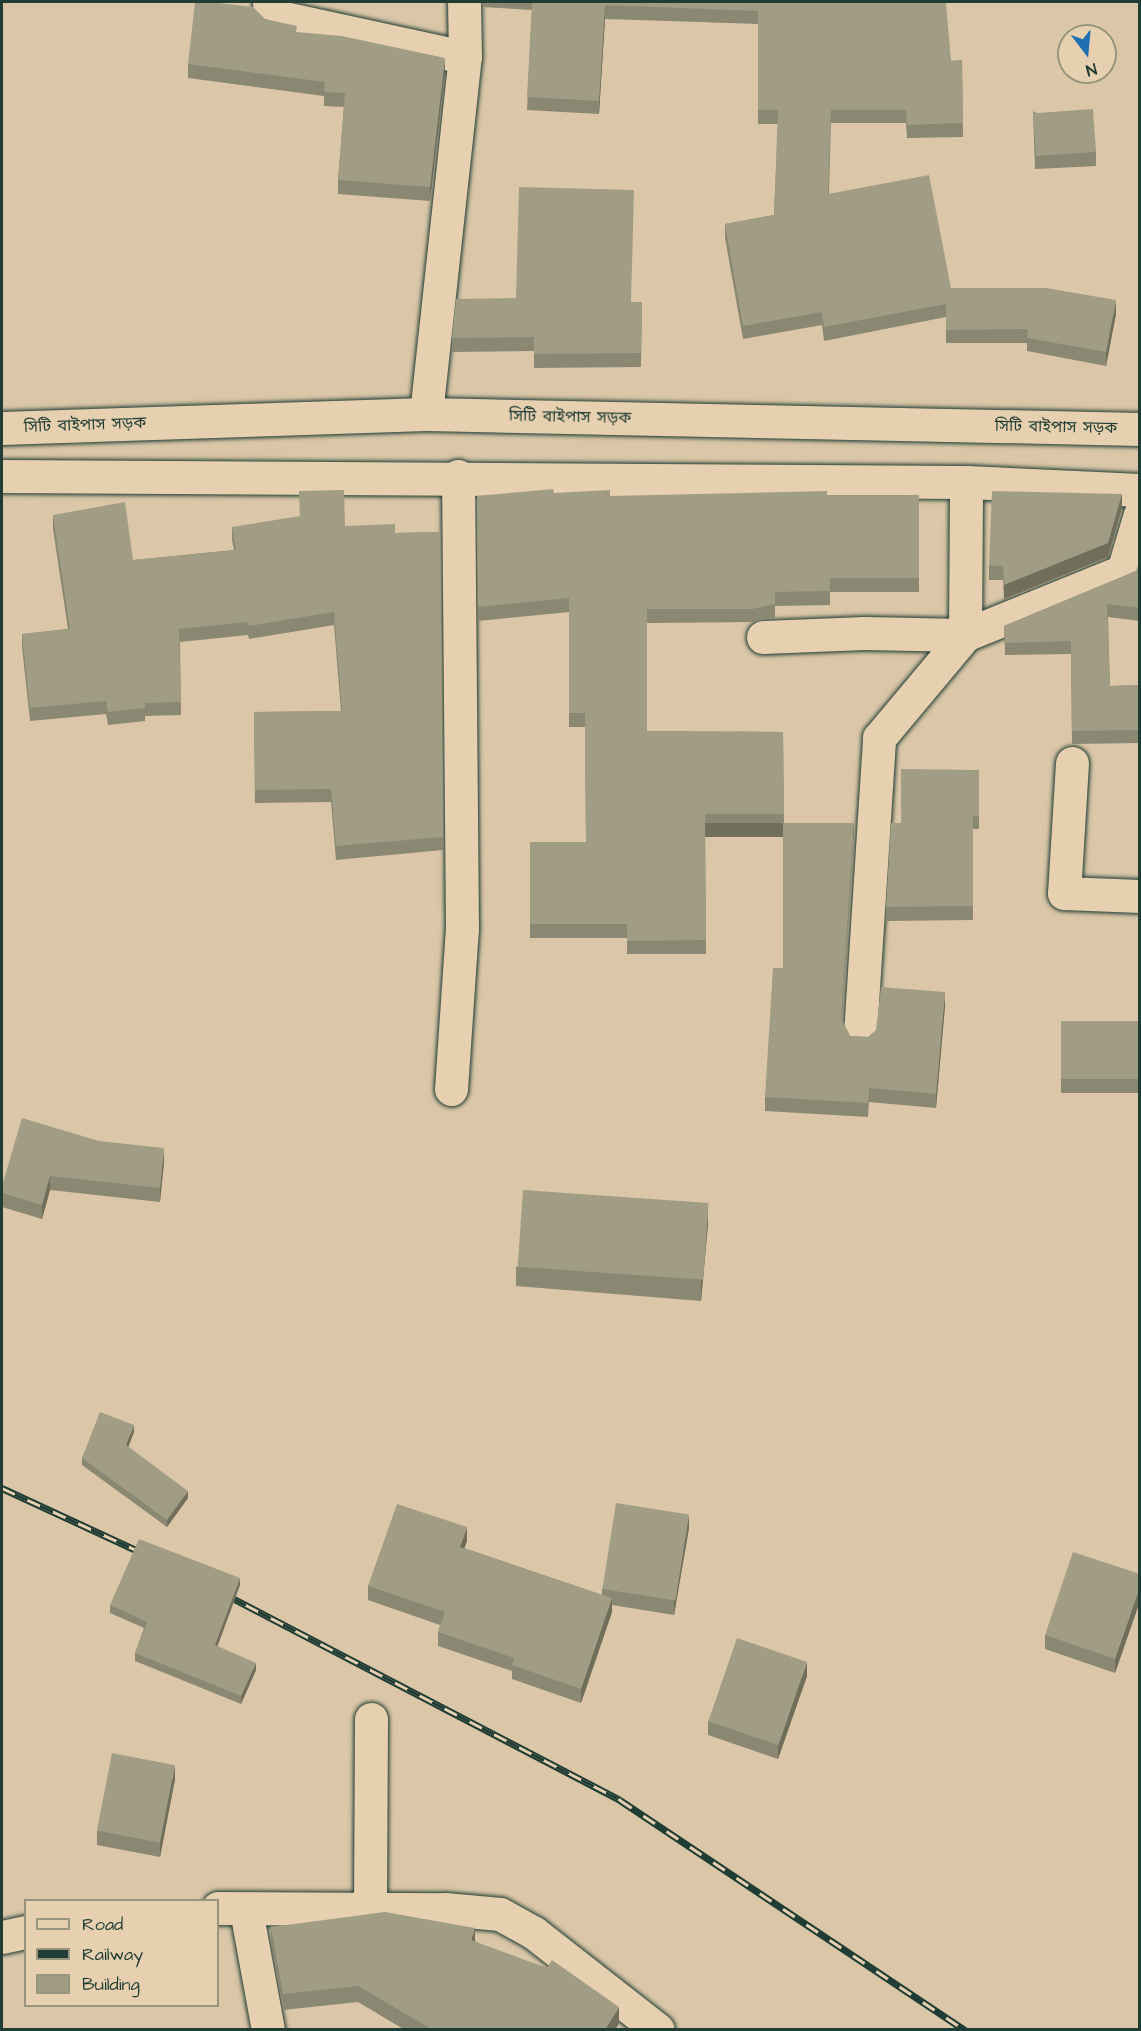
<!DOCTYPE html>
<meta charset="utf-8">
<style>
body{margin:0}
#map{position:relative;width:1141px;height:2031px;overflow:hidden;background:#dbc7a8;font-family:"Architects Daughter","Noto Sans Bengali",sans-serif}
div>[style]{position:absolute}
.roads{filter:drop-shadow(0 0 2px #1f3d34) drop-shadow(0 0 2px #1f3d34)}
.street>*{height:33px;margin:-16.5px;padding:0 16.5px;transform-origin:16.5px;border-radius:16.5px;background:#e7d0b0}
.primary>*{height:33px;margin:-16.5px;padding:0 16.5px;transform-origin:16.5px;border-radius:16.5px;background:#e7d0b0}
.rail>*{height:7px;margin-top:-3.5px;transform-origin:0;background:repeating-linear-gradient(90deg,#e7d0b0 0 14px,#1f3d34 0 28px);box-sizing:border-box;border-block:2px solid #1f3d34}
.wall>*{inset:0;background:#8a8772;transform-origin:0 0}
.shaded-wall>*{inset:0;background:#716e5c;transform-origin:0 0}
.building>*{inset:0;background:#a19d84;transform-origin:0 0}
span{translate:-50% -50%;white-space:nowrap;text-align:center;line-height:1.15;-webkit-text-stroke:6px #e7d0b0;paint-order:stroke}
.street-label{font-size:16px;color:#1f3d34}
.frame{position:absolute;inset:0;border:3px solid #1f3d34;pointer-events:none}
.legend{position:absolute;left:24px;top:1899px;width:195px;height:108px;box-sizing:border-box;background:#e7d0b0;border:2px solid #97957e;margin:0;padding:8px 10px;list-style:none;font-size:18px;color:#1f3d34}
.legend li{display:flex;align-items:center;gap:12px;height:30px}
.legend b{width:30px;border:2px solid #97957e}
.north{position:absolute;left:1057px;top:24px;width:60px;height:60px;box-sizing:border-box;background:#e7d0b0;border:2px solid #97957e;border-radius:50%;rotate:164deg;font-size:16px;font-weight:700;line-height:24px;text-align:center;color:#1f3d34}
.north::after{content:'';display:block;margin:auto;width:21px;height:27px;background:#1f6fb2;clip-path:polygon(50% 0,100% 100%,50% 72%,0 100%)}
</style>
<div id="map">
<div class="roads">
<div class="street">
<i style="left:269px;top:2px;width:13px;rotate:86deg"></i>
<i style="left:270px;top:15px;width:199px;rotate:12.2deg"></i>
<i style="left:426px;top:414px;width:359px;rotate:-83.8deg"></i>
<i style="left:465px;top:57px;width:55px;rotate:-91deg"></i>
<i style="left:763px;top:637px;width:101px;rotate:-2.3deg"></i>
<i style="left:864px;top:633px;width:101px;rotate:1.1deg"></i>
<i style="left:965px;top:635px;width:170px;rotate:-22.1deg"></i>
<i style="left:1123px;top:571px;width:59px;rotate:-73.4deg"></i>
<i style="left:1072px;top:763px;width:130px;rotate:93.5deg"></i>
<i style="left:1064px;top:893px;width:76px;rotate:2.3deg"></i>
<i style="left:860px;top:1034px;width:297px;rotate:-86.3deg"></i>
<i style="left:879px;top:738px;width:134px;rotate:-50.1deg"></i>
<i style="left:965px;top:635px;width:153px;rotate:-89.6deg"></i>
<i style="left:451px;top:1089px;width:160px;rotate:-86.1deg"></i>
<i style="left:462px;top:929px;width:453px;rotate:-90.5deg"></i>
<i style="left:218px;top:1908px;width:227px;rotate:0.3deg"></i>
<i style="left:445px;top:1909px;width:55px;rotate:5.2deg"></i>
<i style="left:500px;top:1914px;width:39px;rotate:29deg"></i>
<i style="left:534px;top:1933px;width:157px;rotate:38deg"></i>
<i style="left:370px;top:1909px;width:190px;rotate:-89.7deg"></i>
<i style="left:246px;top:1910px;width:122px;rotate:79.6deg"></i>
<i style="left:2px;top:1937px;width:25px;rotate:-12deg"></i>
</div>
<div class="primary">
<i style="left:2px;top:428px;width:424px;rotate:-1.9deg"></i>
<i style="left:426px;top:414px;width:714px;rotate:1.2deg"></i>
<i style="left:2px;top:476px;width:964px;rotate:0.36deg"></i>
<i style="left:966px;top:482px;width:174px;rotate:2.6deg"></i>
</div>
</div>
<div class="rail">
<i style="left:2px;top:1488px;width:162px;rotate:24.8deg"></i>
<i style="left:221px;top:1592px;width:450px;rotate:27.5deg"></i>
<i style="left:620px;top:1800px;width:415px;rotate:33.7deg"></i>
</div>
<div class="wall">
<i style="clip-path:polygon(482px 2px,939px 2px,951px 61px,962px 60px,963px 137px,907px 138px,906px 123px,831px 123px,829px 194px,951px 288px,1116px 314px,1106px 366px,1027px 351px,1027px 343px,946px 343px,946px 317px,824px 341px,822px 325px,743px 339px,725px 238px,725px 224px,774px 215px,778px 124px,758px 124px,758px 24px,605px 19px,599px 114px,527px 110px,532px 10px,483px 7px)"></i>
<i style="clip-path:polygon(265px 19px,297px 33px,445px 72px,430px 201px,338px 194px,338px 180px,344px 107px,324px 106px,324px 96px,188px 78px,188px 64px)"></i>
<i style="clip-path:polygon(1033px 111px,1096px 152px,1096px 166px,1035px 169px)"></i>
<i style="clip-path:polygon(632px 302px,642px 302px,641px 367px,534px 368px,534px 351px,452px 352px,452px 338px)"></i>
<i style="clip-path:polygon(554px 493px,610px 496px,919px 495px,919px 592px,830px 592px,830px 605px,775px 606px,775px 618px,752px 622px,647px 623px,647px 731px,783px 732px,784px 823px,854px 837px,842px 1020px,850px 1036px,868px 1037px,945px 1006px,936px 1108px,869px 1102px,868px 1117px,765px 1111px,765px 1097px,783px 968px,783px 828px,705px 828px,706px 954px,627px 954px,627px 938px,530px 938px,530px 842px,586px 842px,585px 727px,569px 727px,569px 612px,478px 621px,477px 496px)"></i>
<i style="clip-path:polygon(1122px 508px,1108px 557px,1004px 599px,1003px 580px,989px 580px,989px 566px)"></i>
<i style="clip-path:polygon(53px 515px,133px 560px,234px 550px,232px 540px,232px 527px,345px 526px,395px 533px,440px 532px,443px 850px,336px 860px,331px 802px,255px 803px,254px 712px,341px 711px,334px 625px,249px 639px,248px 635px,180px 642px,181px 715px,145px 716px,145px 721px,108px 725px,106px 714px,30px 721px,22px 647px,22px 634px,68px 629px,53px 529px)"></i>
<i style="clip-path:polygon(1140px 562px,1140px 621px,1108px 617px,1110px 686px,1140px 685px,1140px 743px,1072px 744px,1071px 654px,1005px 655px,1004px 626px,1136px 571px)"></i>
<i style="clip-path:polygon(979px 770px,979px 829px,973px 829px,973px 920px,886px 921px,886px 907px)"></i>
<i style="left:1140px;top:1021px;width:72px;height:79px;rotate:90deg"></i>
<i style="clip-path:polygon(99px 1141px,164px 1162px,160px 1202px,50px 1190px,42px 1219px,2px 1207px,2px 1186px)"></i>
<i style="clip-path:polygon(708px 1224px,701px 1301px,516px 1286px,516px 1267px)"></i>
<i style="clip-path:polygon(134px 1432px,128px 1447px,188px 1498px,167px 1527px,82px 1465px,82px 1458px)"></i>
<i style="clip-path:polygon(689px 1528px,674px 1615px,612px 1605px,612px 1612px,581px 1703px,512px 1679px,512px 1671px,438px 1646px,438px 1632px,440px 1625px,368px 1600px,368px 1586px,467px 1541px,464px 1548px,602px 1595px,602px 1589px)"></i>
<i style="clip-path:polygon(1140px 1574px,1140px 1601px,1115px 1673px,1045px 1649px,1045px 1635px)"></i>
<i style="clip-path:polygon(240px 1585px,217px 1646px,256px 1670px,241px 1704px,135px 1661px,135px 1653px,144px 1628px,110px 1613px,110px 1605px)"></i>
<i style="clip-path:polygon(807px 1676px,778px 1759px,708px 1735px,708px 1721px)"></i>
<i style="clip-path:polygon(175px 1779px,160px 1857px,97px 1845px,97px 1831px)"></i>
<i style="clip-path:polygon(271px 1927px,475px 1941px,619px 2023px,615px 2030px,405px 2030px,358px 2002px,283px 2010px,271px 1943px)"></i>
</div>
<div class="shaded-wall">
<i style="clip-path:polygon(605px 5px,605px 19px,599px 114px,599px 101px)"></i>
<i style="clip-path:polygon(445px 58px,445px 72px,430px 201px,430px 187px)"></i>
<i style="clip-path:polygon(1116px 300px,1116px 314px,1106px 366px,1106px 352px)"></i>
<i style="clip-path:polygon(1122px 494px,1122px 508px,1108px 557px,1004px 599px,1004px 585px)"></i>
<i style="left:854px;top:823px;width:14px;height:196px;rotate:90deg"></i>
<i style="clip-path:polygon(945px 992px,945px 1006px,936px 1108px,936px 1094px)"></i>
<i style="clip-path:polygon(164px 1148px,164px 1162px,160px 1202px,160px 1188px)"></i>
<i style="clip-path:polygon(50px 1176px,50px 1190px,42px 1219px,42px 1205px)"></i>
<i style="clip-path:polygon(708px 1204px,708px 1224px,701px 1301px,701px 1281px)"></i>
<i style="clip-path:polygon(134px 1425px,134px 1432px,126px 1453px,126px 1445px)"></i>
<i style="clip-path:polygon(188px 1491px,188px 1498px,167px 1527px,167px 1520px)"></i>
<i style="clip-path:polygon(689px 1514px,689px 1528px,674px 1615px,674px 1601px)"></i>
<i style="clip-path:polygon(467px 1527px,467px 1541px,460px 1561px,460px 1547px)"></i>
<i style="clip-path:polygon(240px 1578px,240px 1585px,215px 1653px,215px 1645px)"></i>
<i style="clip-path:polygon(1140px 1587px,1140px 1601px,1115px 1673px,1115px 1659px)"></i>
<i style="clip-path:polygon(612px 1598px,612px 1612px,581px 1703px,581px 1689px)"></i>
<i style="clip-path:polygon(807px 1662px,807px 1676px,778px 1759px,778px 1745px)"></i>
<i style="clip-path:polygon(256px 1663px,256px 1670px,241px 1704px,241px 1696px)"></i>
<i style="clip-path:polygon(175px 1765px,175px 1779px,160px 1857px,160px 1843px)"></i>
<i style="clip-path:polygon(475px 1928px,475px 1944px,471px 1940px)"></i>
<i style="clip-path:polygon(619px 2007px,619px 2023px,615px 2030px,605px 2030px)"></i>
</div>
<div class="building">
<i style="clip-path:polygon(195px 2px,210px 2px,253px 7px,265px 19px,297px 26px,296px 32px,342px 36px,445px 58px,430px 187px,338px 180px,345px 93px,324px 92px,325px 82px,188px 64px)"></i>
<i style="clip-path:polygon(532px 2px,938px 2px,938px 3px,946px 3px,951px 61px,962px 60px,963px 123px,907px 125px,906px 110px,831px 110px,828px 194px,929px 175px,951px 288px,1046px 288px,1116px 300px,1106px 352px,1027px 338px,1028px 329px,946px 330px,946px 304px,824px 327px,822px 312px,743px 326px,725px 224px,774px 215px,778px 110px,758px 110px,758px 11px,605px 5px,599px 101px,527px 97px)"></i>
<i style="left:1093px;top:109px;width:43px;height:60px;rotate:86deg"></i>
<i style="clip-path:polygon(519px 187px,634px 190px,631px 302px,642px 302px,641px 353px,534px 354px,534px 337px,452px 338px,456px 299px,516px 298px)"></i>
<i style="clip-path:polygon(553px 489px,554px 493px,610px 490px,610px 496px,827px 491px,827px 496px,919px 495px,919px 578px,830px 578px,830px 591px,775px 592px,775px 604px,752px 609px,647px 609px,647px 731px,783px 732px,784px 814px,705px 814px,706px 940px,627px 941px,627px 924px,530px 924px,530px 842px,586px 842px,585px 713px,569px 713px,569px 598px,478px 607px,477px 496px)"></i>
<i style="clip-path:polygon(344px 490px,345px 526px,395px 524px,395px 533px,440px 532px,443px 837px,336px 846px,331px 789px,255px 790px,254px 712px,342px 711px,334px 612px,249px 626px,248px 622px,179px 629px,181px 702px,145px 703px,145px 708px,108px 712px,106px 701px,30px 708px,22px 634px,70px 629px,53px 515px,125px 502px,133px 560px,236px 550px,232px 527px,300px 516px,299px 491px)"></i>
<i style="clip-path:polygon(992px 491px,1122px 494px,1108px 543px,1004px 585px,1003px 566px,989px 566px)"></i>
<i style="clip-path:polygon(1140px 562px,1140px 608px,1107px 604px,1110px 686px,1140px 685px,1140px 730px,1072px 731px,1071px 641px,1005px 643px,1004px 626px,1136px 571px)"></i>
<i style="clip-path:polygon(901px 769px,979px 770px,979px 816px,973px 816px,973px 906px,886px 907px,891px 823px,901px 823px)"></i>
<i style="clip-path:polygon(783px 823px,854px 823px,841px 1019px,850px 1036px,868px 1037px,876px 1030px,881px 987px,945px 992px,936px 1094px,869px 1088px,868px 1103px,765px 1097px,773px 968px,783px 968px)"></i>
<i style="left:1140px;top:1021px;width:58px;height:79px;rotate:90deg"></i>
<i style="clip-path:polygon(22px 1118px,99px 1141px,164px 1148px,160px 1188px,50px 1176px,42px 1205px,2px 1193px,2px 1186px)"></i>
<i style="left:523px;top:1190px;width:186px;height:77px;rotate:4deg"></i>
<i style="clip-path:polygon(100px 1412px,134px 1425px,126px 1445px,188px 1491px,167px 1520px,82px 1458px)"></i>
<i style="left:616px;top:1503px;width:74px;height:87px;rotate:9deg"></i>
<i style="clip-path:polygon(397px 1504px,467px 1527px,460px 1547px,612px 1598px,581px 1689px,512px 1665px,514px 1658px,438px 1632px,445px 1612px,368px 1586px)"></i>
<i style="clip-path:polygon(139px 1539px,240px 1578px,215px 1645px,256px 1663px,241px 1696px,135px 1653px,147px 1622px,110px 1605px)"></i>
<i style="clip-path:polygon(1073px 1552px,1140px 1574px,1140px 1587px,1115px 1659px,1045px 1635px)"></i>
<i style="left:737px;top:1638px;width:74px;height:88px;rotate:19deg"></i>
<i style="left:112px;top:1753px;width:64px;height:79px;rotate:11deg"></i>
<i style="clip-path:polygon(385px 1912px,475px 1928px,471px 1940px,547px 1968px,552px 1960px,619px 2007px,605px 2030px,433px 2030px,358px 1986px,283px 1994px,271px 1927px)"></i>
</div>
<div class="street-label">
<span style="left:570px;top:417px;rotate:1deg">সিটি বাইপাস সড়ক</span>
<span style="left:85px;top:425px;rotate:-2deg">সিটি বাইপাস সড়ক</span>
<span style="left:1056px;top:427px;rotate:1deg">সিটি বাইপাস সড়ক</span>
</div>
<div class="frame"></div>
<ul class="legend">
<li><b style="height:8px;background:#e7d0b0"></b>Road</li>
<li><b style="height:8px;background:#1f3d34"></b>Railway</li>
<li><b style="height:16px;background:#a19d84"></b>Building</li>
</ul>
<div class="north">N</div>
</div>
